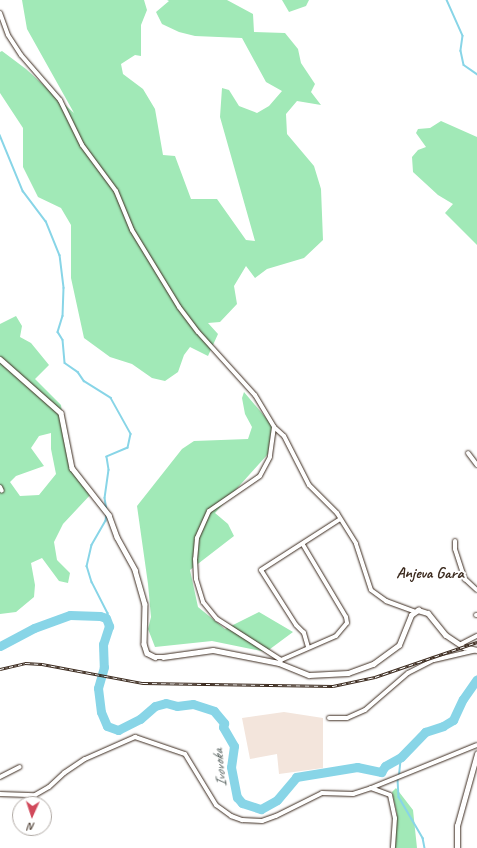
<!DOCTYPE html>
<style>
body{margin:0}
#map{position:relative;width:477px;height:848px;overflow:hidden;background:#fff;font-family:Caveat,sans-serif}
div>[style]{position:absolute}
.built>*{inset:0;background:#f3e5dc}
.green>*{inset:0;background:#a1e9b7}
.stream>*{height:1.5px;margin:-0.75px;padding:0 0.75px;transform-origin:0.75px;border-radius:0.75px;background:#88d5e7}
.river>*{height:9px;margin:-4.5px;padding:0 4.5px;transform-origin:4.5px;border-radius:4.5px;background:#88d5e7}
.roads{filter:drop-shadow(0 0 1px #3b2a1e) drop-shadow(0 0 1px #3b2a1e)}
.minor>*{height:4px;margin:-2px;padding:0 2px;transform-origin:2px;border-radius:2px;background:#fff}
.tertiary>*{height:4.5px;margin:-2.25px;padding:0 2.25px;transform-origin:2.25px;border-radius:2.25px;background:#fff}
.rail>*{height:3px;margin-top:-1.5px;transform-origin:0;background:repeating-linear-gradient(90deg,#fff 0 4.5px,#3b2a1e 0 9px);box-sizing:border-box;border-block:1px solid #3b2a1e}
span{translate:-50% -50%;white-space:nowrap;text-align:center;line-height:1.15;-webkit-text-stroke:4px #fff;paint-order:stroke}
.water-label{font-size:15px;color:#525d5a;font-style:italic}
.quarter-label{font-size:16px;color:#3b2a1e;font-weight:700}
.north{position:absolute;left:12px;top:796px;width:40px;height:40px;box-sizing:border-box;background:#fff;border:1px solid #b1aaa5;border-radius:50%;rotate:183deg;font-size:11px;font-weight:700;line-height:16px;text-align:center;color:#3b2a1e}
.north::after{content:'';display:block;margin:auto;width:14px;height:18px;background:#d1495b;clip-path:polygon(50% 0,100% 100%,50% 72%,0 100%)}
</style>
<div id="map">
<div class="built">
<i style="clip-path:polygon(284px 712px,323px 718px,323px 768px,279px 774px,277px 754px,250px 759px,242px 718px)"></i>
</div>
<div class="green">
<i style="clip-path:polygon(22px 0,144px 0,147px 10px,141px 25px,141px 56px,135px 55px,121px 64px,123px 74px,143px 89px,155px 109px,163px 155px,175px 156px,191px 199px,217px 199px,246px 240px,255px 241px,220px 117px,222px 88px,229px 90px,239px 106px,257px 113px,269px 106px,282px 91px,266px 82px,242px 38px,195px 36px,179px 32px,162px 24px,156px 12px,169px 1px,167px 0,227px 0,253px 14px,254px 32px,285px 33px,298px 49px,301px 63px,315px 84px,311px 92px,321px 105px,297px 101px,286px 114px,287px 134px,314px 166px,321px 189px,323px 240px,304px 258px,267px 269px,255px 278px,246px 266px,234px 286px,237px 304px,220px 322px,208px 323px,218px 334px,208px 356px,190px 347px,184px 355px,178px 372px,165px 381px,152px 378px,132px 364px,110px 357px,84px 338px,71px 278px,71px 225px,61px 208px,38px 197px,23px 167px,23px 128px,0 93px,0 52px,2px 51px,26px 69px,74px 113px,27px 29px)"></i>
<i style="clip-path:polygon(282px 0,309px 0,306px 6px,289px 12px)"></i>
<i style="clip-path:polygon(441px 121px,477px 137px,477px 245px,445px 213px,453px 204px,438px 195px,413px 172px,412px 157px,418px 150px,426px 147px,416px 133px,418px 129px,430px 128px)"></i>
<i style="clip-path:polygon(evenodd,16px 316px,22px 326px,20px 337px,31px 343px,49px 365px,35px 379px,61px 405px,68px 459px,92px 493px,63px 524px,54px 542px,57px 560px,70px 573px,68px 583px,59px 581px,42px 558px,31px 563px,35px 585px,34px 597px,16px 612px,0 614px,0 324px,16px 316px,51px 433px,51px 449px,56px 474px,39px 495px,20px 496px,10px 482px,16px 476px,44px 466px,31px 448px,39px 436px,51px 433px)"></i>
<i style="clip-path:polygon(244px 392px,272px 425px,268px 454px,215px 513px,228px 524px,234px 536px,190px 570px,198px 607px,225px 629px,259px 612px,293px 632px,266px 652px,212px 641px,155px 647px,148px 629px,151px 617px,148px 584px,137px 506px,182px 449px,194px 441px,248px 439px,252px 427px,245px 414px,242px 398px)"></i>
<i style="clip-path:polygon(396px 788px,413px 810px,417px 848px,395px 848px,397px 814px,392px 792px)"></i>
</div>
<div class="stream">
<i style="left:447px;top:0;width:39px;rotate:66deg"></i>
<i style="left:463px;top:36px;width:15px;rotate:98deg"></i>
<i style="left:461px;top:51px;width:14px;rotate:78deg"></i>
<i style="left:464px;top:65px;width:16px;rotate:35deg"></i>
<i style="left:0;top:135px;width:61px;rotate:67.7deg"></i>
<i style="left:23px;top:191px;width:38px;rotate:53deg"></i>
<i style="left:46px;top:221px;width:37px;rotate:68deg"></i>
<i style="left:60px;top:255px;width:33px;rotate:83deg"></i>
<i style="left:64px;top:288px;width:28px;rotate:92deg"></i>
<i style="left:63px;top:316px;width:17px;rotate:107deg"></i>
<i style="left:58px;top:332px;width:9px;rotate:58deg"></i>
<i style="left:63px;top:340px;width:23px;rotate:85deg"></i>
<i style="left:65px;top:363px;width:16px;rotate:35deg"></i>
<i style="left:78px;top:372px;width:11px;rotate:56deg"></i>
<i style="left:84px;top:381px;width:32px;rotate:32deg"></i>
<i style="left:111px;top:398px;width:41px;rotate:60.9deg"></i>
<i style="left:131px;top:434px;width:14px;rotate:102deg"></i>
<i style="left:128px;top:448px;width:23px;rotate:157deg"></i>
<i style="left:107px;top:457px;width:13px;rotate:81deg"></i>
<i style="left:109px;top:470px;width:28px;rotate:98deg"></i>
<i style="left:105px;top:498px;width:12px;rotate:81deg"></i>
<i style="left:107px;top:514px;width:7px;rotate:98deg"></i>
<i style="left:106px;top:521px;width:28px;rotate:120deg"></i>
<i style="left:92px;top:545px;width:22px;rotate:103deg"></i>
<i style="left:87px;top:566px;width:17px;rotate:73deg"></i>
<i style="left:92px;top:582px;width:35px;rotate:63deg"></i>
<i style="left:108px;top:613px;width:9px;rotate:90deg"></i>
<i style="left:399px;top:775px;width:18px;rotate:-84deg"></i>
<i style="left:398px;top:779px;width:18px;rotate:87deg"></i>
<i style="left:399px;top:797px;width:48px;rotate:59.7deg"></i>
<i style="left:423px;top:838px;width:10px;rotate:79deg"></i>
</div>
<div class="river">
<i style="left:0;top:646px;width:38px;rotate:-28deg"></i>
<i style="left:34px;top:628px;width:38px;rotate:-20deg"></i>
<i style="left:70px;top:615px;width:30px;rotate:2deg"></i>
<i style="left:100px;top:616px;width:6px;rotate:18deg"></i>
<i style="left:106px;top:618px;width:9px;rotate:69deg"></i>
<i style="left:109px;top:626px;width:19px;rotate:108deg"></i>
<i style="left:103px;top:644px;width:23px;rotate:88deg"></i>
<i style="left:104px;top:667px;width:22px;rotate:106deg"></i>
<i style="left:98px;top:688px;width:24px;rotate:83deg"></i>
<i style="left:101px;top:712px;width:15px;rotate:67deg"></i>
<i style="left:107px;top:726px;width:12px;rotate:20deg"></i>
<i style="left:118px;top:730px;width:25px;rotate:-27deg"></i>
<i style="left:140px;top:719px;width:20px;rotate:-41deg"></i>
<i style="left:155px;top:706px;width:11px;rotate:-15deg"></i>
<i style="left:166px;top:703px;width:11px;rotate:15deg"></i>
<i style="left:177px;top:706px;width:16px;rotate:-7deg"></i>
<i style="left:193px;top:704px;width:22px;rotate:18deg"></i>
<i style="left:214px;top:711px;width:16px;rotate:50deg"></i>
<i style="left:224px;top:723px;width:4px;rotate:104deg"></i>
<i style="left:223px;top:727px;width:22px;rotate:60deg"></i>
<i style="left:234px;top:746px;width:21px;rotate:98deg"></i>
<i style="left:231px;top:767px;width:31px;rotate:79deg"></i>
<i style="left:237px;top:797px;width:8px;rotate:50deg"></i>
<i style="left:242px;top:803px;width:20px;rotate:18deg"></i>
<i style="left:261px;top:809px;width:18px;rotate:-29deg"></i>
<i style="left:277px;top:800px;width:30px;rotate:-50deg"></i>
<i style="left:296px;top:777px;width:62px;rotate:-9.3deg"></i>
<i style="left:357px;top:767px;width:25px;rotate:12deg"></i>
<i style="left:381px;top:772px;width:7px;rotate:-56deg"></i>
<i style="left:385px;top:766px;width:18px;rotate:-29deg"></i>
<i style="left:401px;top:757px;width:35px;rotate:-46deg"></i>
<i style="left:425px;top:732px;width:19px;rotate:-18deg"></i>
<i style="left:443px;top:726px;width:12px;rotate:-31deg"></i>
<i style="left:453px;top:720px;width:23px;rotate:-65deg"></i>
<i style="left:463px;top:699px;width:24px;rotate:-55deg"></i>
</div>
<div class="roads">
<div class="minor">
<i style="left:0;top:13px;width:23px;rotate:70deg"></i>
<i style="left:8px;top:35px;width:24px;rotate:57deg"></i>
<i style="left:21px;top:55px;width:60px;rotate:49.1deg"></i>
<i style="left:60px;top:100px;width:50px;rotate:63.9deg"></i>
<i style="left:82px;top:145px;width:57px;rotate:53.5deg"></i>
<i style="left:116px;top:191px;width:42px;rotate:67.7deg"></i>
<i style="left:132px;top:230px;width:90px;rotate:58.6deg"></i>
<i style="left:179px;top:307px;width:31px;rotate:53deg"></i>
<i style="left:198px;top:332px;width:85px;rotate:47.9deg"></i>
<i style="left:255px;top:395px;width:37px;rotate:59deg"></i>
<i style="left:274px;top:427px;width:30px;rotate:98deg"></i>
<i style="left:270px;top:457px;width:21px;rotate:118deg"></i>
<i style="left:260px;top:476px;width:62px;rotate:145.5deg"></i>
<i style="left:209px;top:511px;width:30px;rotate:114deg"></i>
<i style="left:197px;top:538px;width:21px;rotate:95deg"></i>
<i style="left:195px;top:559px;width:20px;rotate:87deg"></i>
<i style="left:196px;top:579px;width:24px;rotate:73deg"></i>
<i style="left:203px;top:602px;width:22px;rotate:51deg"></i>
<i style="left:217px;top:619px;width:76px;rotate:32.6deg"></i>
<i style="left:281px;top:660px;width:4px;rotate:124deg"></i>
<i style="left:274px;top:427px;width:13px;rotate:42deg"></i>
<i style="left:284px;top:436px;width:55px;rotate:63deg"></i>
<i style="left:309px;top:485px;width:40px;rotate:45deg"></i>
<i style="left:337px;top:513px;width:36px;rotate:58deg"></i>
<i style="left:356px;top:544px;width:48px;rotate:71.9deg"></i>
<i style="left:371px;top:590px;width:19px;rotate:36deg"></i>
<i style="left:386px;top:601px;width:30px;rotate:20deg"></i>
<i style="left:468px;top:453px;width:15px;rotate:53deg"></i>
<i style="left:0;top:487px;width:4px;rotate:63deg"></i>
<i style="left:455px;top:541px;width:8px;rotate:90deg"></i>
<i style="left:455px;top:549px;width:32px;rotate:72deg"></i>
<i style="left:465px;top:579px;width:16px;rotate:43deg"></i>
<i style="left:476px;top:615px;width:1px"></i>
<i style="left:461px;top:644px;width:18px;rotate:-27deg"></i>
<i style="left:308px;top:647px;width:15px;rotate:-106deg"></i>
<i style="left:304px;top:633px;width:11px;rotate:-135deg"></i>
<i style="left:296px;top:625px;width:65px;rotate:-122.5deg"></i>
<i style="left:261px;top:570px;width:94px;rotate:-32.8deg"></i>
<i style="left:281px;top:660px;width:60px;rotate:-23.6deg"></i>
<i style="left:336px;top:636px;width:17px;rotate:-50deg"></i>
<i style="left:347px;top:623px;width:6px;rotate:-99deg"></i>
<i style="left:346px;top:617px;width:84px;rotate:-120.8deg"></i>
<i style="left:329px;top:718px;width:18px"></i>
<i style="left:347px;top:718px;width:20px;rotate:-24deg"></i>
<i style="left:365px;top:710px;width:57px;rotate:-40.7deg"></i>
<i style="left:408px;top:673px;width:29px;rotate:-27deg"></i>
<i style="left:434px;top:660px;width:44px;rotate:-13.1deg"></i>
<i style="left:0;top:777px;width:22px;rotate:-27deg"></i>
<i style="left:371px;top:788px;width:114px;rotate:-22.1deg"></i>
<i style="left:0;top:794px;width:35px;rotate:2deg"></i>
<i style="left:35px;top:795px;width:16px;rotate:-30deg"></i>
<i style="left:49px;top:787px;width:21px;rotate:-43deg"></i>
<i style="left:64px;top:773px;width:25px;rotate:-34deg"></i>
<i style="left:85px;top:759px;width:55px;rotate:-23.7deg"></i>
<i style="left:135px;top:737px;width:53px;rotate:18.8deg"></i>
<i style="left:185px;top:754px;width:60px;rotate:58.7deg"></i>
<i style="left:216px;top:805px;width:19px;rotate:36deg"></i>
<i style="left:231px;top:816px;width:12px;rotate:20deg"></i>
<i style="left:242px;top:820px;width:20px;rotate:3deg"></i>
<i style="left:262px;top:821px;width:15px;rotate:-20deg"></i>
<i style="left:276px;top:816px;width:51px;rotate:-26.6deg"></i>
<i style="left:322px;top:793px;width:31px;rotate:2deg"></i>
<i style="left:353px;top:794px;width:19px;rotate:-18deg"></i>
<i style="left:371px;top:788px;width:20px;rotate:20deg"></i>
<i style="left:390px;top:795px;width:24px;rotate:78deg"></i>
<i style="left:395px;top:818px;width:30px;rotate:94deg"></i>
</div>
<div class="tertiary">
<i style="left:0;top:359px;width:81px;rotate:41.5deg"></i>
<i style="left:61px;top:413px;width:56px;rotate:78.7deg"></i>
<i style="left:72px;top:468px;width:60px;rotate:51.8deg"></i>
<i style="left:109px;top:515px;width:23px;rotate:70deg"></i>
<i style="left:117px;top:537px;width:38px;rotate:61deg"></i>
<i style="left:135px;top:570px;width:35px;rotate:74deg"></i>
<i style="left:145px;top:604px;width:40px;rotate:91.4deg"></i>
<i style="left:144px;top:644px;width:9px;rotate:72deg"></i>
<i style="left:147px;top:653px;width:9px;rotate:27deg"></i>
<i style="left:155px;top:657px;width:8px"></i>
<i style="left:163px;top:657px;width:50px;rotate:-8deg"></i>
<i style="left:213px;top:650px;width:67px;rotate:11.1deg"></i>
<i style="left:279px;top:663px;width:32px;rotate:22deg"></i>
<i style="left:309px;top:675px;width:39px;rotate:-3deg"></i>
<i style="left:348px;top:673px;width:27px;rotate:-20deg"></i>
<i style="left:373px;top:664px;width:32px;rotate:-36deg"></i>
<i style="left:399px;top:645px;width:32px;rotate:-68deg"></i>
<i style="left:411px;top:615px;width:9px;rotate:-36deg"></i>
<i style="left:418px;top:610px;width:10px;rotate:17deg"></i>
<i style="left:428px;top:613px;width:28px;rotate:51deg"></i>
<i style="left:446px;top:635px;width:22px;rotate:34deg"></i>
<i style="left:464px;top:647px;width:13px;rotate:13deg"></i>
<i style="left:457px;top:848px;width:22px;rotate:-90deg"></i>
<i style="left:457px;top:826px;width:75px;rotate:-74.5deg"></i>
</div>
</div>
<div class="rail">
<i style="left:0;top:669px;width:26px;rotate:-13deg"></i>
<i style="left:25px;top:663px;width:17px;rotate:3deg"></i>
<i style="left:42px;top:664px;width:103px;rotate:10.7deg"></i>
<i style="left:143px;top:683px;width:190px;rotate:0.9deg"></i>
<i style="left:333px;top:686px;width:43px;rotate:-12.1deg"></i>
<i style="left:375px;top:677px;width:108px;rotate:-18.9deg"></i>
</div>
<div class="water-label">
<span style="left:220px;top:768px;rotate:-96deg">Ivovoka</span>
</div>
<div class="quarter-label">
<span style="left:430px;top:573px">Anjeva Gara</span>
</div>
<div class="north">N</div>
</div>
